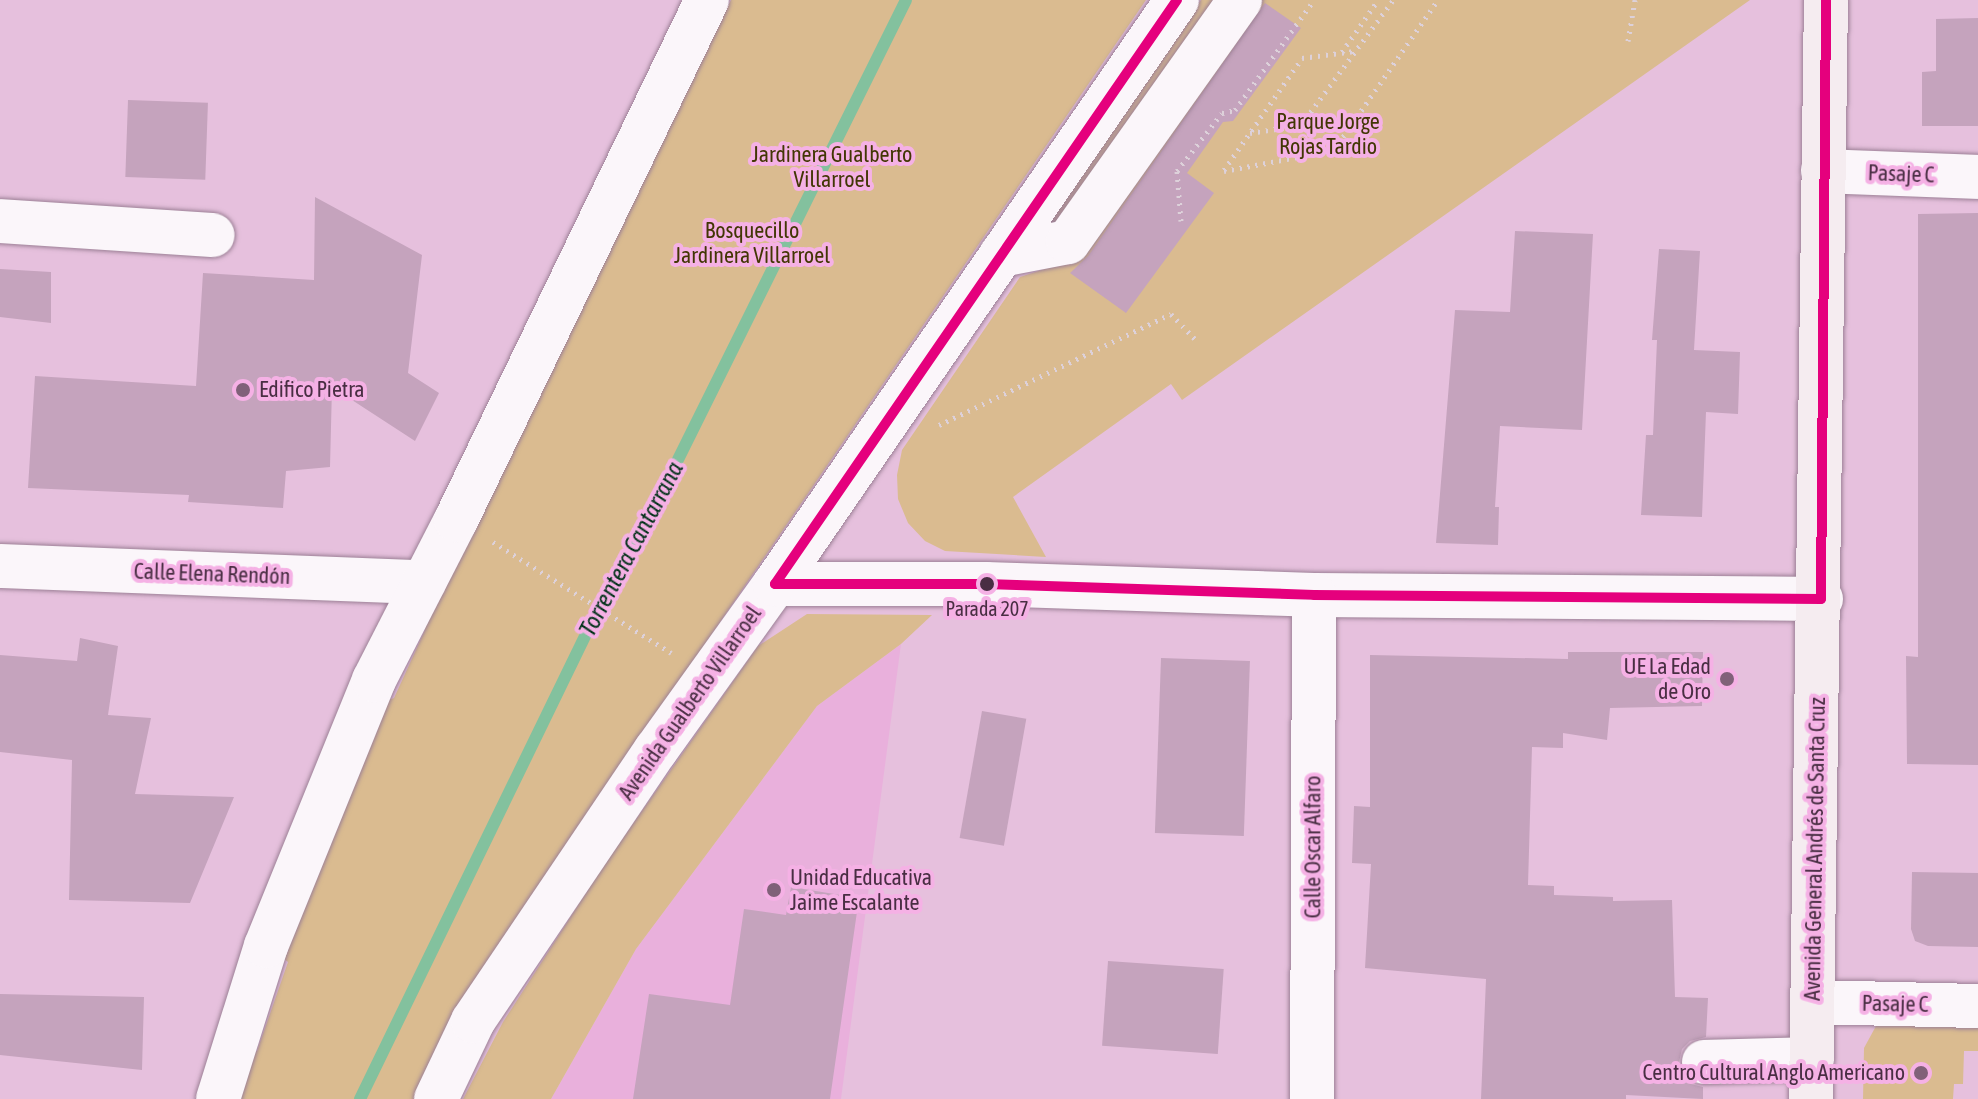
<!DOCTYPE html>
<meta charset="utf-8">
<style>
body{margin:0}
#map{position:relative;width:1978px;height:1099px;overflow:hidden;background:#e6c0dd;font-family:"Asap Condensed",sans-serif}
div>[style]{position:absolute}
.built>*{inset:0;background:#e9b0dc}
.green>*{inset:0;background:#dabb90}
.stream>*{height:12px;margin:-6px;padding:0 6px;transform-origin:6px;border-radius:6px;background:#83c19e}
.building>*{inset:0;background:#c5a3bd;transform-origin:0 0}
.path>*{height:5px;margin-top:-2.5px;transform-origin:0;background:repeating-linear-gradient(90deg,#ddd1da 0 2px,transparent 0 8px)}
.roads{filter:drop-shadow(0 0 2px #9c8096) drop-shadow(0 0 2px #9c8096)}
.minor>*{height:44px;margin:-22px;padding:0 22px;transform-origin:22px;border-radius:22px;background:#fbf6fa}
.major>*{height:44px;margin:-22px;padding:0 22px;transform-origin:22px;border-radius:22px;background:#f5ecf0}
.bus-1>*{height:10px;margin:-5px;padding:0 5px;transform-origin:5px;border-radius:5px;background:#e5007d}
.dots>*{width:22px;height:22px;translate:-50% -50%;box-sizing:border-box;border:4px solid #f5b1e5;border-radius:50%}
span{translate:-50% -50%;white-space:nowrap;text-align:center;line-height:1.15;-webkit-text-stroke:8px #f5b1e5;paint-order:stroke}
.bus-label{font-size:20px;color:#492e43}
.park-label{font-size:22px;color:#423604}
.street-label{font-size:22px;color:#492e43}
.poi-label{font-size:22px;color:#492e43}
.left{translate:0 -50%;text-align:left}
.right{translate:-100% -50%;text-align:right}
.water-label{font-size:24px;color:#03321a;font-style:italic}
</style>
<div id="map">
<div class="built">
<i style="clip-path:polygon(901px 644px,841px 1099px,551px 1099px,636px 949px,817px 706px)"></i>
</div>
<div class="green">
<i style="clip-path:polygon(731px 0,1146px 0,707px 641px,712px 652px,416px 1099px,229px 1099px,241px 1058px,257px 1051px,288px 962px,279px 955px,378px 704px,394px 698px,425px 630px,420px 615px)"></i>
<i style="clip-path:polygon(1201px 0,1220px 0,1058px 229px,1039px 233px)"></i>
<i style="clip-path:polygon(1260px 0,1750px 0,1182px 400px,1171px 384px,1013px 497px,1046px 557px,945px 551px,925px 541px,908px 523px,898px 499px,897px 475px,902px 450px,1020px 277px,1072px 260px)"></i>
<i style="clip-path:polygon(807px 614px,932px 615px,901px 644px,817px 706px,636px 949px,551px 1099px,463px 1099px,503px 1022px,604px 865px,758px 646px)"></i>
<i style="clip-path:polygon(1898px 1025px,1978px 1028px,1978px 1051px,1964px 1051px,1963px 1084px,1954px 1084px,1953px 1099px,1863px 1099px,1864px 1048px,1876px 1026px)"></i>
</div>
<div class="stream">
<i style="left:360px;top:1099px;width:526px;rotate:-64.07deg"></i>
<i style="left:590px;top:626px;width:123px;rotate:-61.4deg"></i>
<i style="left:649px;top:518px;width:578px;rotate:-63.61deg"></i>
</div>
<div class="building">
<i style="clip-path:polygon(1265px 3px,1301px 28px,1233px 121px,1223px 122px,1187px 173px,1214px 193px,1126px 313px,1070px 273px,1088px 256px)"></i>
<i style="clip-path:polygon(1978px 18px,1978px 126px,1922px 126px,1922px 72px,1936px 71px,1936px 19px)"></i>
<i style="left:128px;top:100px;width:80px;height:77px;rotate:2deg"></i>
<i style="clip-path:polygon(315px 197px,422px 255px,408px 373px,439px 393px,415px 441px,332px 387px,330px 467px,286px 471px,283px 508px,188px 502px,189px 495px,28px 488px,35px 376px,196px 386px,203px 273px,314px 280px)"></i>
<i style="clip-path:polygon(1978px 213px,1978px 765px,1907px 764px,1906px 656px,1918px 657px,1918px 214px)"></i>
<i style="clip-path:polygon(1515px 231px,1593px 234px,1582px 430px,1500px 426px,1495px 507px,1499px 507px,1498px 545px,1436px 543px,1455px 310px,1510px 312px)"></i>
<i style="clip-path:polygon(1659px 249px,1700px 251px,1694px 350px,1740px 352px,1738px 414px,1706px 412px,1702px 517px,1641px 515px,1646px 435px,1653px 435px,1657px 340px,1652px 340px)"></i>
<i style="clip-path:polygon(0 269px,51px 272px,51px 323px,0 317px)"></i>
<i style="clip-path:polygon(80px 638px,118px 646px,108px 715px,151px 718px,135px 794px,234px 797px,190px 903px,69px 900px,72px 760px,0 752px,0 655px,77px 661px)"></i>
<i style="clip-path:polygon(1568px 652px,1703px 652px,1702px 706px,1610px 708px,1607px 740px,1563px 733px,1563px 748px,1532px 747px,1528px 885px,1554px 886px,1554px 895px,1613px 897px,1613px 901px,1672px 900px,1675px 997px,1708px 998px,1706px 1037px,1690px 1041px,1682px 1049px,1679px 1062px,1683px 1076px,1691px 1084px,1703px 1087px,1703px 1099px,1626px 1095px,1626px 1099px,1481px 1099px,1486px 979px,1365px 968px,1371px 864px,1352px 863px,1354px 806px,1370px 807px,1370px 655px,1568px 659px)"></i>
<i style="left:1161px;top:658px;width:89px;height:175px;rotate:2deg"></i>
<i style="left:982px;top:711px;width:45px;height:129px;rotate:10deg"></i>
<i style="clip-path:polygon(1912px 872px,1978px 873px,1978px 947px,1928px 946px,1915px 941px,1911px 929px)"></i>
<i style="clip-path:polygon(791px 887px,859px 898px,830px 1099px,633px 1099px,649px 994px,730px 1005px,744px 909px,786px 915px)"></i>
<i style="left:1108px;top:961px;width:116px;height:85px;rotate:4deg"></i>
<i style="clip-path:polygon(0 994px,144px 997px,142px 1070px,0 1055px)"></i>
</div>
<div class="path">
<i style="left:1628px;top:41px;width:42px;rotate:-80.3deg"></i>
<i style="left:1342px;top:52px;width:63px;rotate:-55.3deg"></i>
<i style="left:1250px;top:133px;width:52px;rotate:-8.9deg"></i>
<i style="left:1301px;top:125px;width:155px;rotate:-53.6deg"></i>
<i style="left:1224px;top:170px;width:136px;rotate:-55.1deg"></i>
<i style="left:1302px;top:58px;width:53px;rotate:-7.5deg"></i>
<i style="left:1224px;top:171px;width:112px;rotate:-10.8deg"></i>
<i style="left:1334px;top:150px;width:183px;rotate:-55.3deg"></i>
<i style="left:1181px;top:221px;width:50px;rotate:-94.6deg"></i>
<i style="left:1177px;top:171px;width:73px;rotate:-52.2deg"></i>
<i style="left:1222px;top:113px;width:13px;rotate:-13deg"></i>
<i style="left:1235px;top:110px;width:135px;rotate:-54.3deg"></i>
<i style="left:939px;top:425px;width:257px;rotate:-25.6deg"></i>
<i style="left:1171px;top:314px;width:35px;rotate:46deg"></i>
<i style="left:493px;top:542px;width:210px;rotate:31.9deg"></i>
</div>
<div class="roads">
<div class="minor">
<i style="left:1823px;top:171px;width:155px;rotate:2.2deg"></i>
<i style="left:0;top:221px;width:213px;rotate:3.8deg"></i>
<i style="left:1001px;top:255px;width:68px;rotate:-11deg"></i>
<i style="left:1068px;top:242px;width:297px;rotate:-54.6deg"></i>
<i style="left:0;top:566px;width:424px;rotate:2.2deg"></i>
<i style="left:775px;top:584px;width:211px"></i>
<i style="left:986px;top:584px;width:328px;rotate:1.9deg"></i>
<i style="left:1314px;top:595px;width:507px;rotate:0.45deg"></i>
<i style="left:1813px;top:1002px;width:165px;rotate:1.4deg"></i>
<i style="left:1704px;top:1062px;width:108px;rotate:-1.6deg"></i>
<i style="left:218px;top:1099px;width:160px;rotate:-72.6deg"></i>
<i style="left:266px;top:946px;width:287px;rotate:-67.9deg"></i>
<i style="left:374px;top:680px;width:180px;rotate:-62.9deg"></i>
<i style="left:456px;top:520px;width:577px;rotate:-64.23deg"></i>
<i style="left:436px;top:1099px;width:86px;rotate:-64.6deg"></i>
<i style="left:473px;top:1021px;width:327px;rotate:-56deg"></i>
<i style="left:656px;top:750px;width:204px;rotate:-54.4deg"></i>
<i style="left:775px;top:584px;width:709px;rotate:-55.46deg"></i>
<i style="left:1312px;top:1099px;width:504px;rotate:-89.77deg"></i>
</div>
<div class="major">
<i style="left:1811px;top:1099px;width:1099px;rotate:-89.22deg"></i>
</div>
</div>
<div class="bus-1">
<i style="left:775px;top:584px;width:211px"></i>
<i style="left:986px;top:584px;width:328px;rotate:1.9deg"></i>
<i style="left:1314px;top:595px;width:507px;rotate:0.45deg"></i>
<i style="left:1821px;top:599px;width:599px;rotate:-89.52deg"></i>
<i style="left:775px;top:584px;width:709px;rotate:-55.46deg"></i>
</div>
<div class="dots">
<i style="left:243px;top:390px;background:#806179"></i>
<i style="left:987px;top:584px;background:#492e43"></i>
<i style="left:1727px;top:679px;background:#806179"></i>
<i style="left:774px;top:890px;background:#806179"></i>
<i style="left:1921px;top:1073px;background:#806179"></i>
</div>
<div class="bus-label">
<span style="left:987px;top:608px">Parada 207</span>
</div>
<div class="park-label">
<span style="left:1328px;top:134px">Parque Jorge<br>Rojas Tardio</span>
<span style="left:832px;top:167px">Jardinera Gualberto<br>Villarroel</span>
<span style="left:752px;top:243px">Bosquecillo<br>Jardinera Villarroel</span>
</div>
<div class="street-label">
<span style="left:1901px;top:174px;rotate:2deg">Pasaje C</span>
<span style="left:212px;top:574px;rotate:2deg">Calle Elena Rendón</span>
<span style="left:690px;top:703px;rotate:-55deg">Avenida Gualberto Villarroel</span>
<span style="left:1313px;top:847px;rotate:-90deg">Calle Oscar Alfaro</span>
<span style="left:1815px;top:849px;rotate:-89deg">Avenida General Andrés de Santa Cruz</span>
<span style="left:1895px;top:1004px;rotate:1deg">Pasaje C</span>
</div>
<div class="poi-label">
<span class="left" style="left:259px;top:390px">Edifico Pietra</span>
<span class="right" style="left:1711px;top:679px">UE La Edad<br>de Oro</span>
<span class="left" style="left:790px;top:890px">Unidad Educativa<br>Jaime Escalante</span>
<span class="right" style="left:1905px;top:1073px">Centro Cultural Anglo Americano</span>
</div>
<div class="water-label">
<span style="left:631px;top:549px;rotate:-62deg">Torrentera Cantarrana</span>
</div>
</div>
